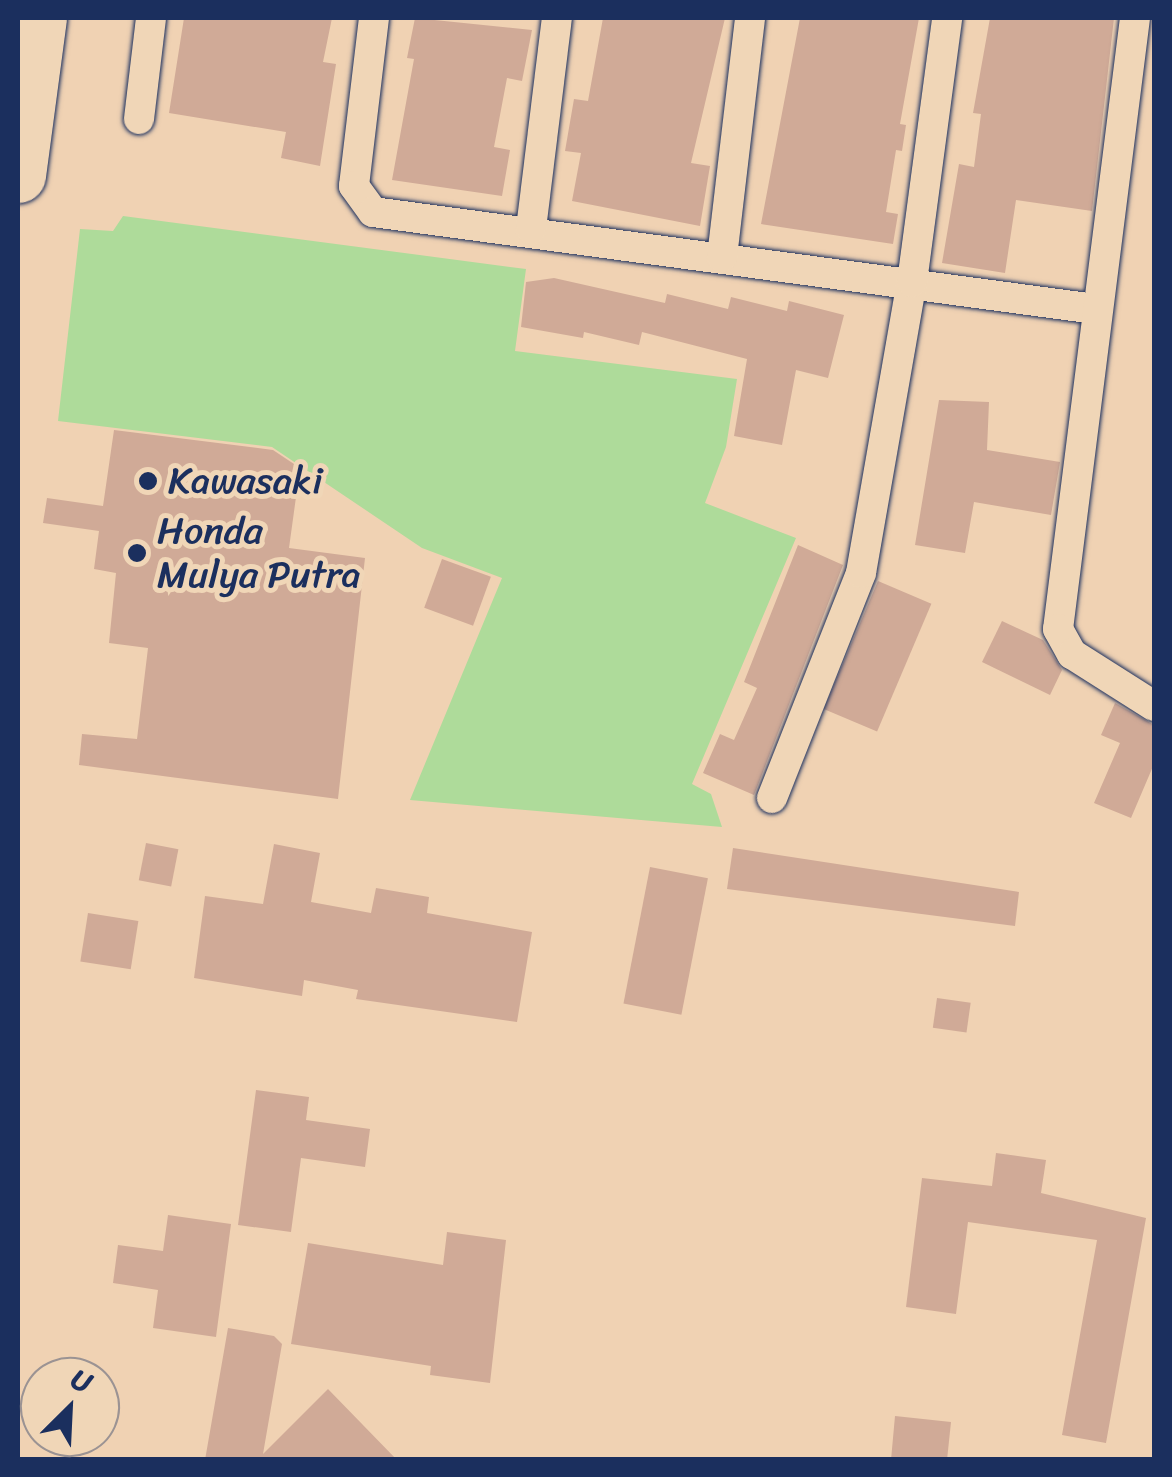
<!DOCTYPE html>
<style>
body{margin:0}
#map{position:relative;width:1172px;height:1477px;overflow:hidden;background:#f0d2b3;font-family:Sriracha,sans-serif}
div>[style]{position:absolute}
.green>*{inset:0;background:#aedb9a}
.building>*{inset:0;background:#d0aa97;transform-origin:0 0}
.roads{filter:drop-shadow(0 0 2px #1b2f5e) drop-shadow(0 0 2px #1b2f5e)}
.street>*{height:30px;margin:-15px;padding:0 15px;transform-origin:15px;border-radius:15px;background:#f0d6b7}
.highway>*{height:55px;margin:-27.5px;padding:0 27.5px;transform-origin:27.5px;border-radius:27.5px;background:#f0d6b7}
.dots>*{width:28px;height:28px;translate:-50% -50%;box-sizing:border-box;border:5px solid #f0d6b7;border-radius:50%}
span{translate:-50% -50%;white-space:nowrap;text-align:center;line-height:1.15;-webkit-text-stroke:10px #f0d6b7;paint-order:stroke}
.poi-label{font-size:38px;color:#1b2f5e}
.left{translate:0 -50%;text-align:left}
.frame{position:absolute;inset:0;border:20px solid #1b2f5e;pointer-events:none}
.north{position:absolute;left:20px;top:1357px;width:100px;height:100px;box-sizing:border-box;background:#f0d6b7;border:2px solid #9b9393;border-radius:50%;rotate:24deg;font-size:28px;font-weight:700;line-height:40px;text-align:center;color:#1b2f5e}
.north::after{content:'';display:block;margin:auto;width:35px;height:45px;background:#1b2f5e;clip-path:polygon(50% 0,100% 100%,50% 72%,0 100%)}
</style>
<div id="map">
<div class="green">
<i style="clip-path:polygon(123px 216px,526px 269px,515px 351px,737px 379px,726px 447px,705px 503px,796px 538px,692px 784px,711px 794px,722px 827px,410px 800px,502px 578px,422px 548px,272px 447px,58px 421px,80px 229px,113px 231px)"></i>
</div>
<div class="building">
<i style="clip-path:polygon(184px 18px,332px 18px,323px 62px,336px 64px,320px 166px,281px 158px,286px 132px,169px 113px)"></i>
<i style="clip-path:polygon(415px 18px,532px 30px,522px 81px,507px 78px,494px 147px,510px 150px,502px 196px,392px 180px,414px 59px,407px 58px)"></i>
<i style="clip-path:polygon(603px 18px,725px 18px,691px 163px,710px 166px,700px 226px,572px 201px,581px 153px,565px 151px,574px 99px,588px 101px)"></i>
<i style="clip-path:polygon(800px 18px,919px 18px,900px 124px,906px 125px,902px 151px,896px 150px,886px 212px,898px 214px,893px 244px,761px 224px)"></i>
<i style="clip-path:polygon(990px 18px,1114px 18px,1092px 211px,1016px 200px,1005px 273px,942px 263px,959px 164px,974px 167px,981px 114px,973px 113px)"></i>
<i style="clip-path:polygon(554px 278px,665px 303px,667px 294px,728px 309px,731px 297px,787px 311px,789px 301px,844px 315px,828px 378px,796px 370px,782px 445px,734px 436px,747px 359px,642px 332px,639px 345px,584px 332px,583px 338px,521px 327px,526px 282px)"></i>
<i style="clip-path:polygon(939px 400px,989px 402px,987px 450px,1060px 462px,1051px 515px,974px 502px,965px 553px,915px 545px)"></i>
<i style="clip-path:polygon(114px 430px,273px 450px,300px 468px,289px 548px,365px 558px,338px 799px,79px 765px,82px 734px,137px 739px,148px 648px,109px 643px,116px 573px,94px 569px,99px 531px,43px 523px,47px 498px,103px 506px)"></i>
<i style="clip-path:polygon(798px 545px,843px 565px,754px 795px,703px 773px,720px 734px,734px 740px,757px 688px,744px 682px)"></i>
<i style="left:442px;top:559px;width:52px;height:52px;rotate:20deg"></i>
<i style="left:878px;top:581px;width:58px;height:139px;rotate:23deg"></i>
<i style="clip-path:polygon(1002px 621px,1043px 640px,1062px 670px,1050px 695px,982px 662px)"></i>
<i style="clip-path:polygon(1115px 703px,1154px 725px,1154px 764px,1131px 818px,1094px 803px,1120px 743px,1101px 735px)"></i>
<i style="left:146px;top:843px;width:33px;height:38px;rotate:11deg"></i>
<i style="clip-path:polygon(274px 844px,320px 853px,311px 902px,371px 913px,376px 888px,429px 897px,427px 913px,532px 932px,517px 1022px,356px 999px,358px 990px,304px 980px,302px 996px,194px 978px,205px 896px,263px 904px)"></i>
<i style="clip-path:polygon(733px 848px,1019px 892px,1015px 926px,727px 889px)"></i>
<i style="left:650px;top:867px;width:59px;height:139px;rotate:11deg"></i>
<i style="left:88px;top:913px;width:51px;height:49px;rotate:9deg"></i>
<i style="left:937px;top:998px;width:34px;height:30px;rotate:8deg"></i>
<i style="clip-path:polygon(256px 1090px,309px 1097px,306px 1120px,370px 1129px,365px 1167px,301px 1158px,291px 1232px,238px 1225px)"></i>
<i style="clip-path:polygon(996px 1153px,1046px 1160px,1041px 1193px,1146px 1218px,1106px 1443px,1062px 1435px,1097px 1240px,968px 1222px,956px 1314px,906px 1307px,922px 1178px,992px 1186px)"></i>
<i style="clip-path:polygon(168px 1215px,231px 1224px,216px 1337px,153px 1328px,158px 1290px,113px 1283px,118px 1245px,163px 1251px)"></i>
<i style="clip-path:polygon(447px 1232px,506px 1240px,490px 1383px,430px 1375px,431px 1366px,291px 1344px,308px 1243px,443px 1265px)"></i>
<i style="clip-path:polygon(228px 1328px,274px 1336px,282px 1344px,263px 1454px,328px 1389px,397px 1460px,205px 1460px)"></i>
<i style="clip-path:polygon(895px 1416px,951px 1422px,947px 1460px,891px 1460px)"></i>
</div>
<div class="roads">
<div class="street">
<i style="left:374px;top:18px;width:169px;rotate:96.8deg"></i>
<i style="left:354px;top:186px;width:32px;rotate:54deg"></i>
<i style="left:373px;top:212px;width:728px;rotate:7.65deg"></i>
<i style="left:1135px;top:18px;width:616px;rotate:97.18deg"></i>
<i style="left:1058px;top:629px;width:29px;rotate:61deg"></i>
<i style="left:1072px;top:654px;width:97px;rotate:32.4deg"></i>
<i style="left:139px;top:119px;width:102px;rotate:-83.2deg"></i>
<i style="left:531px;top:229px;width:213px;rotate:-83deg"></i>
<i style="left:722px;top:257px;width:241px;rotate:-83.3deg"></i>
<i style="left:772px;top:798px;width:242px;rotate:-68.4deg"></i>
<i style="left:861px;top:573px;width:295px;rotate:-80.1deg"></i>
<i style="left:912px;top:282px;width:266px;rotate:-82.4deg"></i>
</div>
<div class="highway">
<i style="left:18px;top:175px;width:158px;rotate:-82.4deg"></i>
</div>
</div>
<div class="dots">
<i style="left:148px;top:481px;background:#1b2f5e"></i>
<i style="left:137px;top:553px;background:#1b2f5e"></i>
</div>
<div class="poi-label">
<span class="left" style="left:168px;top:481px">Kawasaki</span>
<span class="left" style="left:157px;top:553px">Honda<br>Mulya Putra</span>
</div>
<div class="frame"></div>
<div class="north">U</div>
</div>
